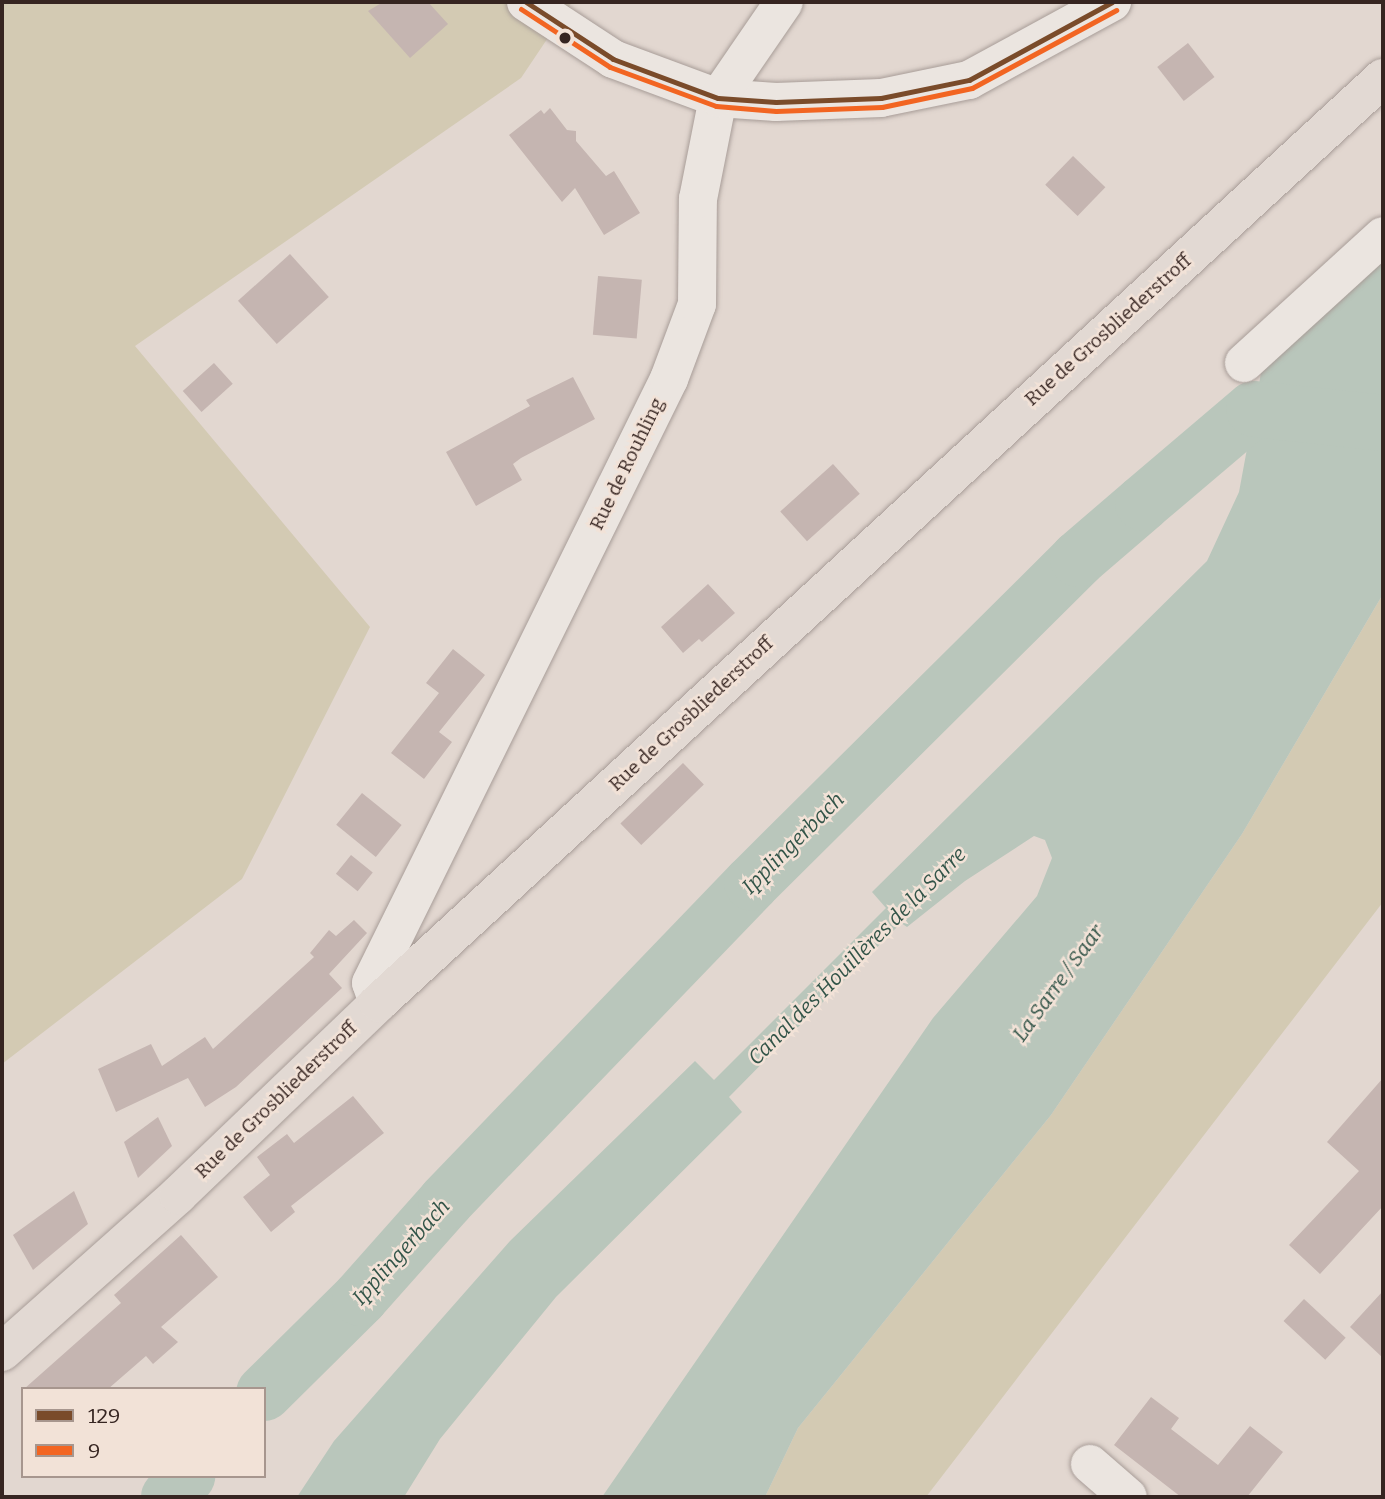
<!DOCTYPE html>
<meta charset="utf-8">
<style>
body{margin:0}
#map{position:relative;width:1385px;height:1499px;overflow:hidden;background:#e2d7d0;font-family:Bitter,serif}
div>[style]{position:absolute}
.green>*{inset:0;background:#d3cab3}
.water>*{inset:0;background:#b9c6bb}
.river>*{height:56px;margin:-28px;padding:0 28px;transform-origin:28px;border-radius:28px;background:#b9c6bb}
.building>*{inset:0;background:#c5b5b1;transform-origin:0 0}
.roads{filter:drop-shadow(0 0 2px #a89d98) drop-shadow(0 0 2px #a89d98)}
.minor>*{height:38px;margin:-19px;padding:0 19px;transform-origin:19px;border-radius:19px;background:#ebe5e0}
.major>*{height:38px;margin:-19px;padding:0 19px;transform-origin:19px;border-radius:19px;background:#e2d9d3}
.bus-1>*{height:5px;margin:-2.5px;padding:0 2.5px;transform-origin:2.5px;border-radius:2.5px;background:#7a4b2a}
.bus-2>*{height:5px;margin:-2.5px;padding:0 2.5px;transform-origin:2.5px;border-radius:2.5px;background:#f26522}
.dots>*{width:19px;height:19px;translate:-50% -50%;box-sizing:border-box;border:4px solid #f2e2d7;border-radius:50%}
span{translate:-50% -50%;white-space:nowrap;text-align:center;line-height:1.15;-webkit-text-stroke:5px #f2e2d7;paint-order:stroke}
.street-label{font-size:19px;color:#362521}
.water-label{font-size:21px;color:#325448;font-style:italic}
.frame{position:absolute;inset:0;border:4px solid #362521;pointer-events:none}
.legend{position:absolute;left:21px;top:1387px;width:245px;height:91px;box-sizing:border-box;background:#f2e2d7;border:2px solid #a7968e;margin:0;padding:9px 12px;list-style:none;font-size:21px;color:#362521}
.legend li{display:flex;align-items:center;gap:14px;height:35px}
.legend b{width:35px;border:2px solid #a7968e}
</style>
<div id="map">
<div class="green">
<i style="clip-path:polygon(2px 2px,572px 2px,521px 78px,135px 346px,370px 627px,242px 879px,2px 1064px)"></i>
<i style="clip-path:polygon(1383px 594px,1383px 902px,926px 1497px,765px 1497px,798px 1428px,1051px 1115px,1242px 834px)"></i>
</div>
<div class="water">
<i style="clip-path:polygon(1383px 261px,1383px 594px,1242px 834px,1051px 1115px,798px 1428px,765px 1497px,602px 1497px,933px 1018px,1037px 896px,1052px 858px,1045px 840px,1034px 836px,965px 881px,907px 927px,901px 923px,729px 1097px,742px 1112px,556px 1297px,440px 1439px,404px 1497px,297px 1497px,334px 1441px,510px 1241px,695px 1061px,714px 1080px,886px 908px,872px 892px,1207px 561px,1239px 492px,1261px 373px)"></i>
</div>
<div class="river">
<i style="left:264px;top:1393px;width:135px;rotate:-44.7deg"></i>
<i style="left:360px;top:1298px;width:130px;rotate:-48.4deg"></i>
<i style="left:446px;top:1201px;width:441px;rotate:-46.1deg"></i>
<i style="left:752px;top:883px;width:460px;rotate:-44.8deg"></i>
<i style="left:1078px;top:559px;width:86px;rotate:-40.7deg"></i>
<i style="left:1143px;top:503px;width:145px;rotate:-40.3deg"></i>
<i style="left:1254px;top:409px;width:130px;rotate:6.2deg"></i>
<i style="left:169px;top:1497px;width:28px;rotate:-49deg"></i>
</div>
<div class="building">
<i style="clip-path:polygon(383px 2px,428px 2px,448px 24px,410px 58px,368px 11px)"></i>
<i style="left:1188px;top:43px;width:43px;height:39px;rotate:52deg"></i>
<i style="clip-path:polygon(550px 108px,567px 130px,576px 131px,576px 141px,606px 176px,614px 171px,640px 213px,604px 235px,575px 188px,562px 202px,509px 135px,541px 110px,544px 114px)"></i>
<i style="left:1073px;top:156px;width:45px;height:40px;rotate:44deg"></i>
<i style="left:290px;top:254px;width:58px;height:70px;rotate:48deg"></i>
<i style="left:598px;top:276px;width:44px;height:59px;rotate:5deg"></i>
<i style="left:214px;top:363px;width:28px;height:42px;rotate:48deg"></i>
<i style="clip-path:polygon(573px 377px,595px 419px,521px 458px,513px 464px,522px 480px,476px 506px,446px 452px,530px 406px,526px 400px)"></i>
<i style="left:833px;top:464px;width:40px;height:71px;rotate:48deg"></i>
<i style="clip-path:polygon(708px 584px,735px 613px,702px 642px,699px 639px,683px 653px,661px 627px)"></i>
<i style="clip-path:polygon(453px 649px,485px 675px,439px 732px,452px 742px,424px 779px,391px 753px,439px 693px,426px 683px)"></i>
<i style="left:683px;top:763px;width:30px;height:87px;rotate:46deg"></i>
<i style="left:362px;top:793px;width:51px;height:41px;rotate:39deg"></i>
<i style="left:351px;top:855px;width:28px;height:24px;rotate:39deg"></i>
<i style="clip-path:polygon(354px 920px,367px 933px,329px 974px,342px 988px,236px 1087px,205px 1107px,188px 1078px,116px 1112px,98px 1069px,151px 1044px,162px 1066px,205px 1037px,213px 1049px,314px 957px,310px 953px,329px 930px,336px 936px)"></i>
<i style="clip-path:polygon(1383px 1078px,1383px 1206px,1320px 1274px,1289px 1245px,1359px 1171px,1327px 1142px)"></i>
<i style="clip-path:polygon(353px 1096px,384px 1133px,291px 1206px,295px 1212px,271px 1232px,243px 1197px,270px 1175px,257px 1157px,287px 1134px,294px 1143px)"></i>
<i style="clip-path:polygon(158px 1117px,172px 1146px,138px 1178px,124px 1142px)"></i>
<i style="clip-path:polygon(74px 1191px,88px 1224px,33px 1270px,13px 1235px)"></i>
<i style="clip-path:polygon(181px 1235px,218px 1277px,161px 1327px,178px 1342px,153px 1364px,146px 1356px,108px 1389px,24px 1389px,121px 1303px,114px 1295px)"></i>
<i style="clip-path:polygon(1383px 1291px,1383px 1358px,1350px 1327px)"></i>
<i style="left:1304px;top:1299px;width:57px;height:30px;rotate:43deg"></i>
<i style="clip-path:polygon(1151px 1397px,1179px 1418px,1171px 1429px,1218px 1465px,1250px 1426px,1283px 1452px,1247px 1497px,1181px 1497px,1114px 1445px)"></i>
</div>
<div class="roads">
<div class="minor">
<i style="left:526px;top:2px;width:104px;rotate:33.2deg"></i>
<i style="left:613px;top:59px;width:112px;rotate:20.4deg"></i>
<i style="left:718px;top:98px;width:58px;rotate:3.9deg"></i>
<i style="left:776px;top:102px;width:105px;rotate:-2.2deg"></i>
<i style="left:881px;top:98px;width:90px;rotate:-11.6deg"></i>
<i style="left:969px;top:80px;width:163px;rotate:-28.6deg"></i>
<i style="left:1244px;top:363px;width:188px;rotate:-42.4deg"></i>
<i style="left:378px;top:1003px;width:21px;rotate:-109deg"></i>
<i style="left:371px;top:983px;width:674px;rotate:-63.74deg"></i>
<i style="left:669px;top:379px;width:80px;rotate:-69.5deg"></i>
<i style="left:697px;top:304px;width:105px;rotate:-89.5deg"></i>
<i style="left:698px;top:199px;width:103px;rotate:-78.8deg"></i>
<i style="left:718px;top:98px;width:116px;rotate:-55.5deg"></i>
<i style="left:1090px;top:1464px;width:50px;rotate:41deg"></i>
</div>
<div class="major">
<i style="left:2px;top:1352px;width:236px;rotate:-41.7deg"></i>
<i style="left:178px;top:1195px;width:277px;rotate:-43.8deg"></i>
<i style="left:378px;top:1003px;width:1366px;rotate:-42.63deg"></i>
</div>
</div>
<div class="bus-1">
<i style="left:526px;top:2px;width:104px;rotate:33.2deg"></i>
<i style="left:613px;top:59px;width:112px;rotate:20.4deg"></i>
<i style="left:718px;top:98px;width:58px;rotate:3.9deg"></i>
<i style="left:776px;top:102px;width:105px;rotate:-2.2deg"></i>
<i style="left:881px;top:98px;width:90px;rotate:-11.6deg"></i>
<i style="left:969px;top:80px;width:163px;rotate:-28.6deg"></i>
</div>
<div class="bus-2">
<i style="left:521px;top:9px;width:106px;rotate:33.1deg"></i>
<i style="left:610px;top:67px;width:113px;rotate:20.2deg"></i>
<i style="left:716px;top:106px;width:60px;rotate:4.8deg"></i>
<i style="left:776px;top:111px;width:106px;rotate:-2.2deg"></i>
<i style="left:882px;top:107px;width:92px;rotate:-11.9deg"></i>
<i style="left:972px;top:88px;width:164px;rotate:-28.4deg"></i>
</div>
<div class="dots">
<i style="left:565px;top:38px;background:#362521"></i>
</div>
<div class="street-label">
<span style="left:1108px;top:330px;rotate:-42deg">Rue de Grosbliederstroff</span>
<span style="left:627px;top:464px;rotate:-64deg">Rue de Rouhling</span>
<span style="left:691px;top:714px;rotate:-43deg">Rue de Grosbliederstroff</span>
<span style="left:276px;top:1100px;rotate:-44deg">Rue de Grosbliederstroff</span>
</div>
<div class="water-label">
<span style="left:793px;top:843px;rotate:-45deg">Ipplingerbach</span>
<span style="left:857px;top:956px;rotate:-45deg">Canal des Houillères de la Sarre</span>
<span style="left:1058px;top:983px;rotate:-54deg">La Sarre / Saar</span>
<span style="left:401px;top:1252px;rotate:-48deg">Ipplingerbach</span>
</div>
<div class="frame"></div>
<ul class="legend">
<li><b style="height:9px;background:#7a4b2a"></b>129</li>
<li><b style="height:9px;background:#f26522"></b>9</li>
</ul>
</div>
